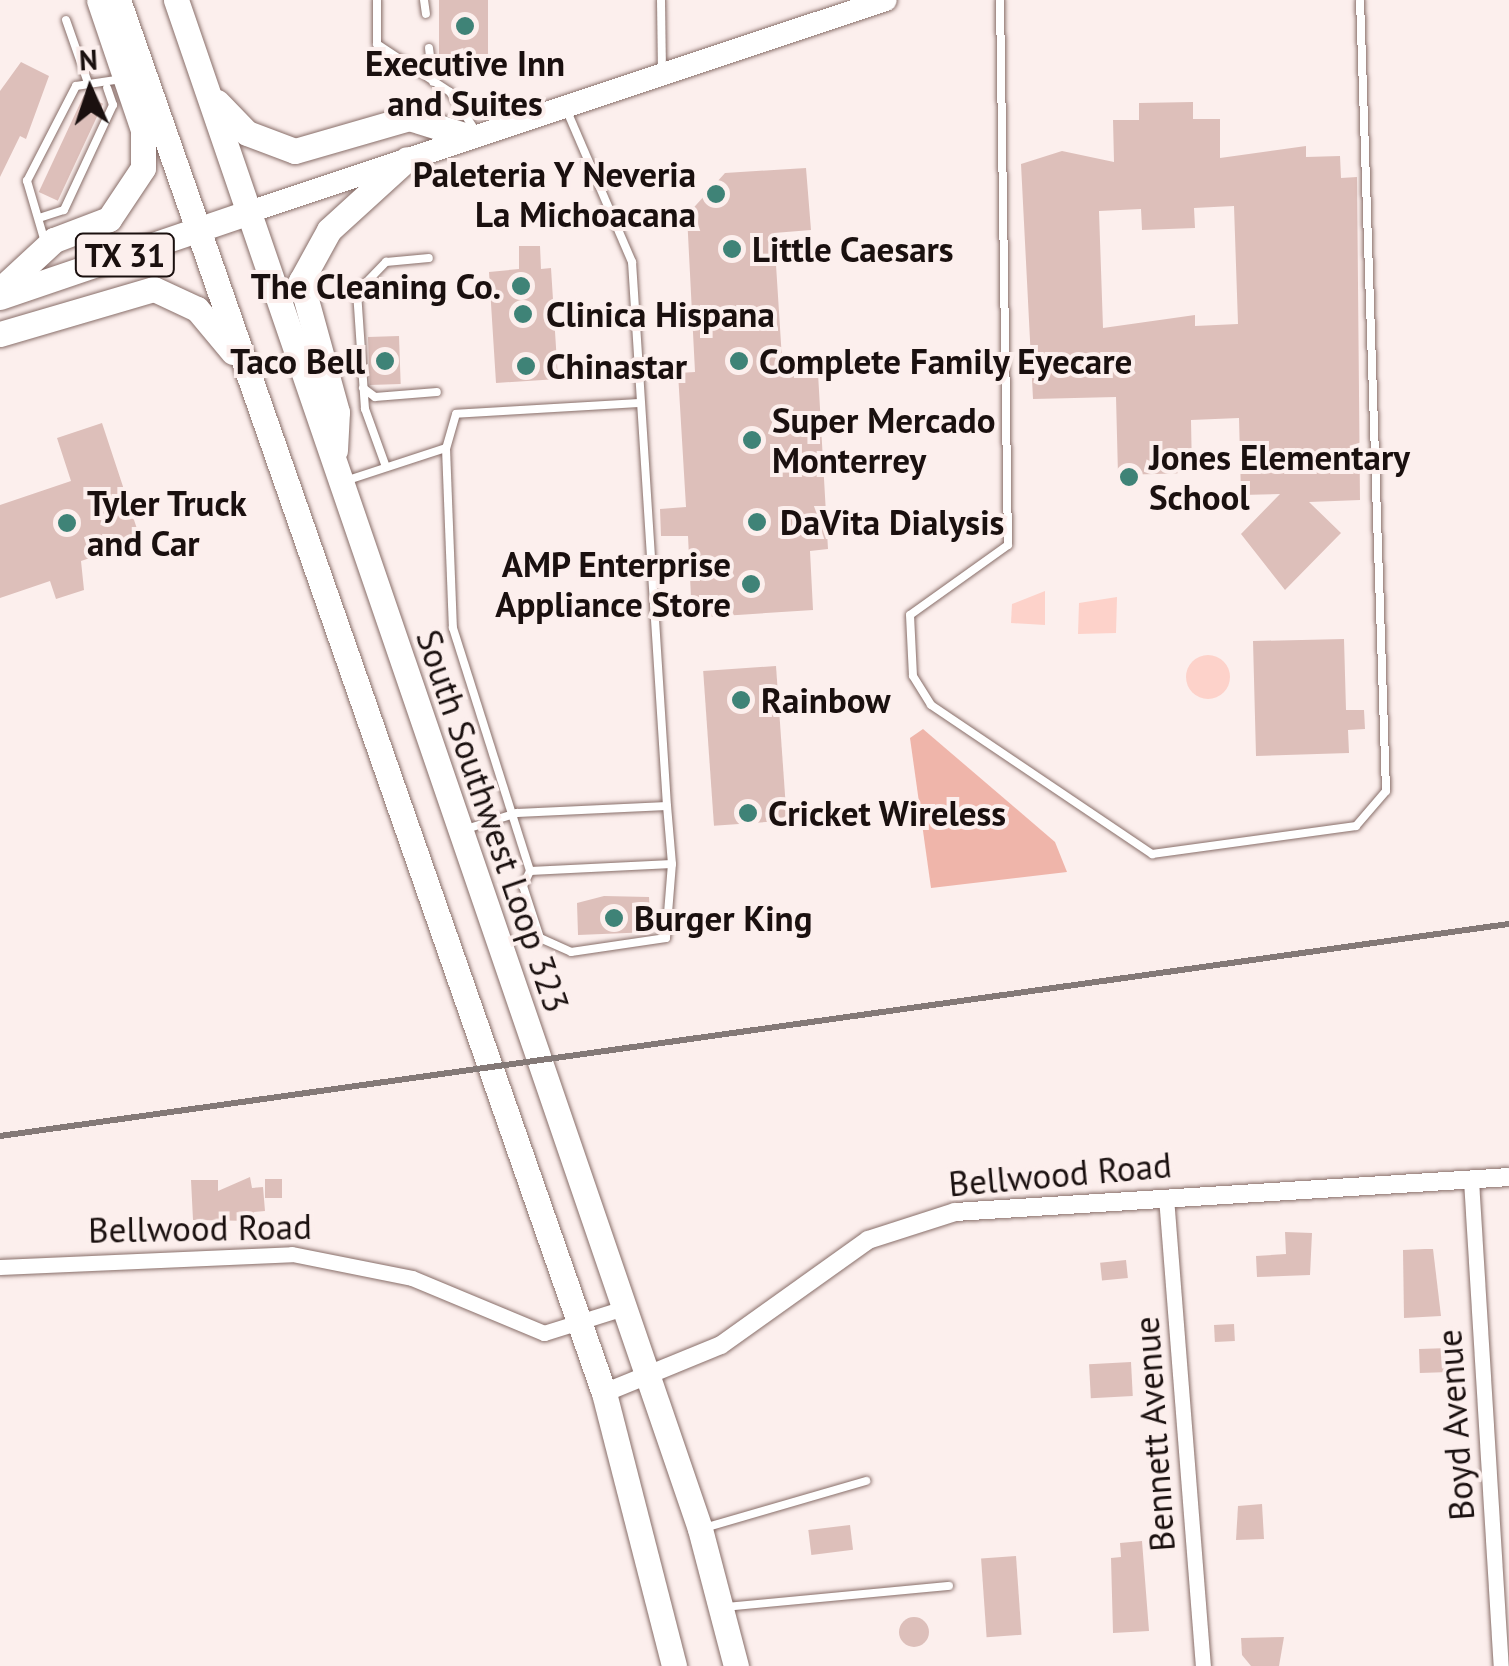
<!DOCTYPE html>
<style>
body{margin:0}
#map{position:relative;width:1509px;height:1666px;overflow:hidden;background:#fcefed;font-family:"PT Sans",sans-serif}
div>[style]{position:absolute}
.green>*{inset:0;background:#fdd2ca}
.round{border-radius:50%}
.water>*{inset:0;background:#efb5aa}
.building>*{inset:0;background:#ddbfba;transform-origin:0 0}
.roads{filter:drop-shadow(0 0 2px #886e69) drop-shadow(0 0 2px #886e69)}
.service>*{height:8px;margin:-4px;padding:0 4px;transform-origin:4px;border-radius:4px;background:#fff}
.minor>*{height:15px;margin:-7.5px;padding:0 7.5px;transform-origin:7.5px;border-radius:7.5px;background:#fff}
.tertiary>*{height:18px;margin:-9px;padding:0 9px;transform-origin:9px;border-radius:9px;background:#fff}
.primary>*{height:22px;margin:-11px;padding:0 11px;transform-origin:11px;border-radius:11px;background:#fff}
.trunk>*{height:25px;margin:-12.5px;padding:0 12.5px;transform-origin:12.5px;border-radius:12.5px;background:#fff}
.rail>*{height:6px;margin:-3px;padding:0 3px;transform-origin:3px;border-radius:3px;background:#847977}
.dots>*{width:28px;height:28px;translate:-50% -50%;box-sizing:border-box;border:5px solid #fcefed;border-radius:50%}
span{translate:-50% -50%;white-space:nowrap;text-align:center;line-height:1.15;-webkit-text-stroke:8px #fcefed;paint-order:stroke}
.shield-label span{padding:2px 8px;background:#fcefed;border:2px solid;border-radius:8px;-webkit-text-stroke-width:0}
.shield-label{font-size:32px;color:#1a100f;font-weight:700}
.poi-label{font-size:35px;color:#1a100f;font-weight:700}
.right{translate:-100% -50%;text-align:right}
.left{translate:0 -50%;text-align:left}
.street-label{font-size:35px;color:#1a100f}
.north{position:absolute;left:40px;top:40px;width:100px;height:100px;-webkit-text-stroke:8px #fcefed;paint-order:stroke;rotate:357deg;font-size:28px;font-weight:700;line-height:40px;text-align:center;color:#1a100f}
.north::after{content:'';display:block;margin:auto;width:35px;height:45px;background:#1a100f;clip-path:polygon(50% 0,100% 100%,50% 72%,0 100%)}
</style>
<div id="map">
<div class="green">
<i style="clip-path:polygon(1045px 591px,1045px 625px,1011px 623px,1012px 604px)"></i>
<i style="clip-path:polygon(1117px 597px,1116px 633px,1078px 634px,1079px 603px)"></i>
<i class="round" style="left:1186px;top:655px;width:44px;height:44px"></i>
</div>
<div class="water">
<i style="clip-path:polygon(923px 729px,1055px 842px,1067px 872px,931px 888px,910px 738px)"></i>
</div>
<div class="building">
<i style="left:439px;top:0;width:49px;height:54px"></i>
<i style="clip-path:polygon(21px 62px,49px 76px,26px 139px,20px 136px,0 177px,0 91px)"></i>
<i style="left:84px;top:95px;width:21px;height:107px;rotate:25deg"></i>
<i style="clip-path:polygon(evenodd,1193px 102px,1193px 119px,1220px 119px,1220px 158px,1306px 146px,1306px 157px,1340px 156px,1341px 178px,1357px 177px,1360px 500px,1309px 502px,1341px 533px,1285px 590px,1241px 534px,1280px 494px,1241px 495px,1239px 418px,1191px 420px,1192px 473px,1118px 475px,1116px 397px,1033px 399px,1021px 164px,1062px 151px,1114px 162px,1113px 120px,1139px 120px,1139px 103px,1193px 102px,1234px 206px,1238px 324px,1195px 326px,1195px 315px,1103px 328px,1099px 211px,1141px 209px,1142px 230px,1195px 228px,1194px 208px,1234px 206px)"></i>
<i style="clip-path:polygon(806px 168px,811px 230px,774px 233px,783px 375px,818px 373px,828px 549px,810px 551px,813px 610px,692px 618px,688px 536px,661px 536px,660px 509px,686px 507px,678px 373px,695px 372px,687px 215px,725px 173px)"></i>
<i style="clip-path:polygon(519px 246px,540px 246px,541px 269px,551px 268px,558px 379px,496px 383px,489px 272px,519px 269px)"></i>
<i style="left:399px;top:336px;width:48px;height:31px;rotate:88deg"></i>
<i style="clip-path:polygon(102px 423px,141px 541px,81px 561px,84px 590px,56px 599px,50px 581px,0 598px,0 505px,71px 481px,57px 438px)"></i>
<i style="clip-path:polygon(1344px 639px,1346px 710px,1364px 710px,1365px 729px,1348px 730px,1349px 753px,1256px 756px,1253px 641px)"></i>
<i style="left:776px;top:666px;width:155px;height:73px;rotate:86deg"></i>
<i style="clip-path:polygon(604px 896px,649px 897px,651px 932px,578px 935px,577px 903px)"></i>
<i style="clip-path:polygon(250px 1177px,252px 1188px,263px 1187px,265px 1211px,254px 1212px,255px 1221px,193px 1220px,191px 1180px,218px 1180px,218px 1191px)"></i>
<i style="left:265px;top:1179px;width:17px;height:19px"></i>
<i style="clip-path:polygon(1285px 1232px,1312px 1233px,1310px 1275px,1257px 1277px,1256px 1256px,1286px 1254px)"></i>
<i style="clip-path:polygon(1425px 1249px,1433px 1249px,1441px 1316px,1404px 1318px,1403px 1250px)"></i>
<i style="left:1126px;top:1260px;width:18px;height:26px;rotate:84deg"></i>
<i style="left:1234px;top:1324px;width:17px;height:20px;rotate:87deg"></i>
<i style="left:1449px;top:1348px;width:24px;height:30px;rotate:88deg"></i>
<i style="left:1131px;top:1362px;width:34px;height:42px;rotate:87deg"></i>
<i style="clip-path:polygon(1262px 1504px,1264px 1539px,1236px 1540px,1238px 1506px)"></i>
<i style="left:850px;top:1525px;width:25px;height:42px;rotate:83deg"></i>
<i style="clip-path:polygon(1142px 1541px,1149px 1631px,1113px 1633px,1111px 1558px,1121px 1557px,1120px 1543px)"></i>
<i style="left:1016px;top:1556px;width:79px;height:35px;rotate:86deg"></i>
<i class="round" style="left:899px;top:1617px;width:30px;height:30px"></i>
<i style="clip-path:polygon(1284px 1637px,1279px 1666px,1251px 1666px,1242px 1655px,1241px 1638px)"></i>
</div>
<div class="roads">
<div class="service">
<i style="left:377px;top:0;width:44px;rotate:90deg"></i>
<i style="left:377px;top:44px;width:87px;rotate:33.3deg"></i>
<i style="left:450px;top:92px;width:45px;rotate:56.7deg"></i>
<i style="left:424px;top:0;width:14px;rotate:82deg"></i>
<i style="left:661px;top:0;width:70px;rotate:89.2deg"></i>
<i style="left:1000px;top:0;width:545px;rotate:89.16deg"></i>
<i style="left:1008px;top:545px;width:120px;rotate:144.5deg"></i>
<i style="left:910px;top:615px;width:61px;rotate:87.2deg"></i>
<i style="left:913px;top:676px;width:34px;rotate:58deg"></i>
<i style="left:931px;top:705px;width:267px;rotate:34deg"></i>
<i style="left:1152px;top:854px;width:206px;rotate:-7.8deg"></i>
<i style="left:1356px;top:826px;width:46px;rotate:-49.4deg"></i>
<i style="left:1386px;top:791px;width:791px;rotate:-91.88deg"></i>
<i style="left:66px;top:20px;width:64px;rotate:70.7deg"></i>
<i style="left:429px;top:48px;width:34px;rotate:83deg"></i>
<i style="left:39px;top:218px;width:26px;rotate:-18deg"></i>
<i style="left:64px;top:210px;width:116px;rotate:-65deg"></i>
<i style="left:113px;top:105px;width:18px;rotate:-109deg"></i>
<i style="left:45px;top:242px;width:64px;rotate:-106.4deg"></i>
<i style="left:27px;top:181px;width:107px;rotate:-62.7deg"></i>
<i style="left:76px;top:86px;width:47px;rotate:-8.7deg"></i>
<i style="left:363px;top:388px;width:15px;rotate:37deg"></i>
<i style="left:375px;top:397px;width:62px;rotate:-4.6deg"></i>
<i style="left:639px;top:403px;width:183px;rotate:176.6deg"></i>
<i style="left:456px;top:414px;width:35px;rotate:106deg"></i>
<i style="left:446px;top:448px;width:180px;rotate:87.8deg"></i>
<i style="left:453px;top:628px;width:255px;rotate:72.4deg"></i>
<i style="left:530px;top:871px;width:142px;rotate:-2.8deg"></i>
<i style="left:672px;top:864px;width:58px;rotate:-94.9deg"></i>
<i style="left:386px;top:467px;width:62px;rotate:-109.9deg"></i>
<i style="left:365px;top:409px;width:117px;rotate:-93.9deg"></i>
<i style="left:357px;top:292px;width:42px;rotate:-46deg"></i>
<i style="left:386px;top:262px;width:43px;rotate:-5.3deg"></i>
<i style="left:345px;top:481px;width:106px;rotate:-18.1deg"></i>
<i style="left:463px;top:830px;width:57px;rotate:-17.5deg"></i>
<i style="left:517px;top:813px;width:150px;rotate:-2.7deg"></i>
<i style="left:667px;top:806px;width:545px;rotate:-93.68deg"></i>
<i style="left:632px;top:262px;width:164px;rotate:-113.3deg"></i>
<i style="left:530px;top:871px;width:17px;rotate:115deg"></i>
<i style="left:523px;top:886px;width:55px;rotate:71.9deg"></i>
<i style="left:540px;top:938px;width:34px;rotate:24deg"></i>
<i style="left:571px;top:952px;width:96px;rotate:-8.4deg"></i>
<i style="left:666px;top:938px;width:74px;rotate:-85.4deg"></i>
<i style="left:704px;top:1528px;width:169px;rotate:-16.2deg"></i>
<i style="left:725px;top:1607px;width:225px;rotate:-5.4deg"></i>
</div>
<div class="minor">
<i style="left:1471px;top:1180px;width:487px;rotate:86.5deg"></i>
<i style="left:1166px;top:1197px;width:470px;rotate:85.5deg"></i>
<i style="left:0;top:1267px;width:292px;rotate:-2.5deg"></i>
<i style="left:292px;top:1254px;width:122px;rotate:11.3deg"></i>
<i style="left:412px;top:1278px;width:143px;rotate:22.6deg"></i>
<i style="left:544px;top:1333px;width:84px;rotate:-17.4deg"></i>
</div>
<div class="tertiary">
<i style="left:604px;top:1393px;width:126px;rotate:-22.3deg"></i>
<i style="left:721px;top:1345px;width:181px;rotate:-35.5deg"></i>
<i style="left:868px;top:1240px;width:91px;rotate:-17.8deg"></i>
<i style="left:955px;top:1212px;width:555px;rotate:-3.61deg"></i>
</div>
<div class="primary">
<i style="left:249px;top:212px;width:671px;rotate:-18.41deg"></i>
</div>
<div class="trunk">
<i style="left:118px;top:0;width:1475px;rotate:70.77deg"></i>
<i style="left:604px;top:1393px;width:282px;rotate:75.6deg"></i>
<i style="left:176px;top:0;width:1616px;rotate:71.08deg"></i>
<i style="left:700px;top:1529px;width:142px;rotate:75.3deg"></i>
<i style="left:217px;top:102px;width:43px;rotate:45.9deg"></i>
<i style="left:247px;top:133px;width:51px;rotate:20.6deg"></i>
<i style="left:295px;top:151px;width:119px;rotate:-16.1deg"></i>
<i style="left:409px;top:118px;width:61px;rotate:17.2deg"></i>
<i style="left:0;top:290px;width:74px;rotate:-42.8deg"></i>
<i style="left:54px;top:240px;width:59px;rotate:-20.9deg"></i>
<i style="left:109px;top:219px;width:61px;rotate:-56.3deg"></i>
<i style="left:143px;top:168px;width:38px;rotate:-90deg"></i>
<i style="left:143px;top:130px;width:137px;rotate:-108.7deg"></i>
<i style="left:0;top:297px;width:263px;rotate:-18.8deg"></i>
<i style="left:0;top:334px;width:160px;rotate:-16.3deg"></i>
<i style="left:154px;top:289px;width:47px;rotate:24.9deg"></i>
<i style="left:197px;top:309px;width:56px;rotate:50.1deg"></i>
<i style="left:335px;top:450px;width:38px;rotate:-87deg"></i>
<i style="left:337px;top:412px;width:136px;rotate:-105.4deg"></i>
<i style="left:301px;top:281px;width:58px;rotate:-61.2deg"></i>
<i style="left:329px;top:230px;width:105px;rotate:-42.3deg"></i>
</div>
</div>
<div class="rail">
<i style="left:0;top:1136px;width:1524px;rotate:-8deg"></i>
</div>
<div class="dots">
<i style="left:465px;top:26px;background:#3f8377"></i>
<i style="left:716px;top:194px;background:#3f8377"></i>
<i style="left:732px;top:249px;background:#3f8377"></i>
<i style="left:521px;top:286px;background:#3f8377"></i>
<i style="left:523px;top:314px;background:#3f8377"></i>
<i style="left:385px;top:361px;background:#3f8377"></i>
<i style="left:739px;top:361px;background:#3f8377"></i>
<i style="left:526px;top:366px;background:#3f8377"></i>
<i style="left:752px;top:440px;background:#3f8377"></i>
<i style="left:1129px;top:477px;background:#3f8377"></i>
<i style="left:757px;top:522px;background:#3f8377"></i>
<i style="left:67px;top:523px;background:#3f8377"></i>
<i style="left:751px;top:584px;background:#3f8377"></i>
<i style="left:741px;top:700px;background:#3f8377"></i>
<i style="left:748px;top:813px;background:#3f8377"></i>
<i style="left:614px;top:918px;background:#3f8377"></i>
</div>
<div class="shield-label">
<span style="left:125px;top:255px">TX 31</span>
</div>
<div class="poi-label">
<span style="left:465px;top:83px">Executive Inn<br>and Suites</span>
<span class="right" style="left:696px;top:194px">Paleteria Y Neveria<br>La Michoacana</span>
<span class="left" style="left:752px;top:249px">Little Caesars</span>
<span class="right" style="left:501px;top:286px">The Cleaning Co.</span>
<span class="left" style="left:546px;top:314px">Clinica Hispana</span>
<span class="right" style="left:365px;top:361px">Taco Bell</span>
<span class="left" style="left:759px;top:361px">Complete Family Eyecare</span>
<span class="left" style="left:546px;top:366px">Chinastar</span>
<span class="left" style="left:772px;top:440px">Super Mercado<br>Monterrey</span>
<span class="left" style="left:1149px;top:477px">Jones Elementary<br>School</span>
<span class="left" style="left:87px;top:523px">Tyler Truck<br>and Car</span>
<span class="left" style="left:780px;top:522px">DaVita Dialysis</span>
<span class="right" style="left:731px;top:584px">AMP Enterprise<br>Appliance Store</span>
<span class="left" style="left:761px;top:700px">Rainbow</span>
<span class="left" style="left:768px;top:813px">Cricket Wireless</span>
<span class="left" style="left:634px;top:918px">Burger King</span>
</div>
<div class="street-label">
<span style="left:493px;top:821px;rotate:71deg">South Southwest Loop 323</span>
<span style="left:1060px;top:1174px;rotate:-5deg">Bellwood Road</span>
<span style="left:200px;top:1228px;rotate:-1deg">Bellwood Road</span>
<span style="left:1455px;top:1425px;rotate:-94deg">Boyd Avenue</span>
<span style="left:1154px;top:1434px;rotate:-94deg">Bennett Avenue</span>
</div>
<div class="north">N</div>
</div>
